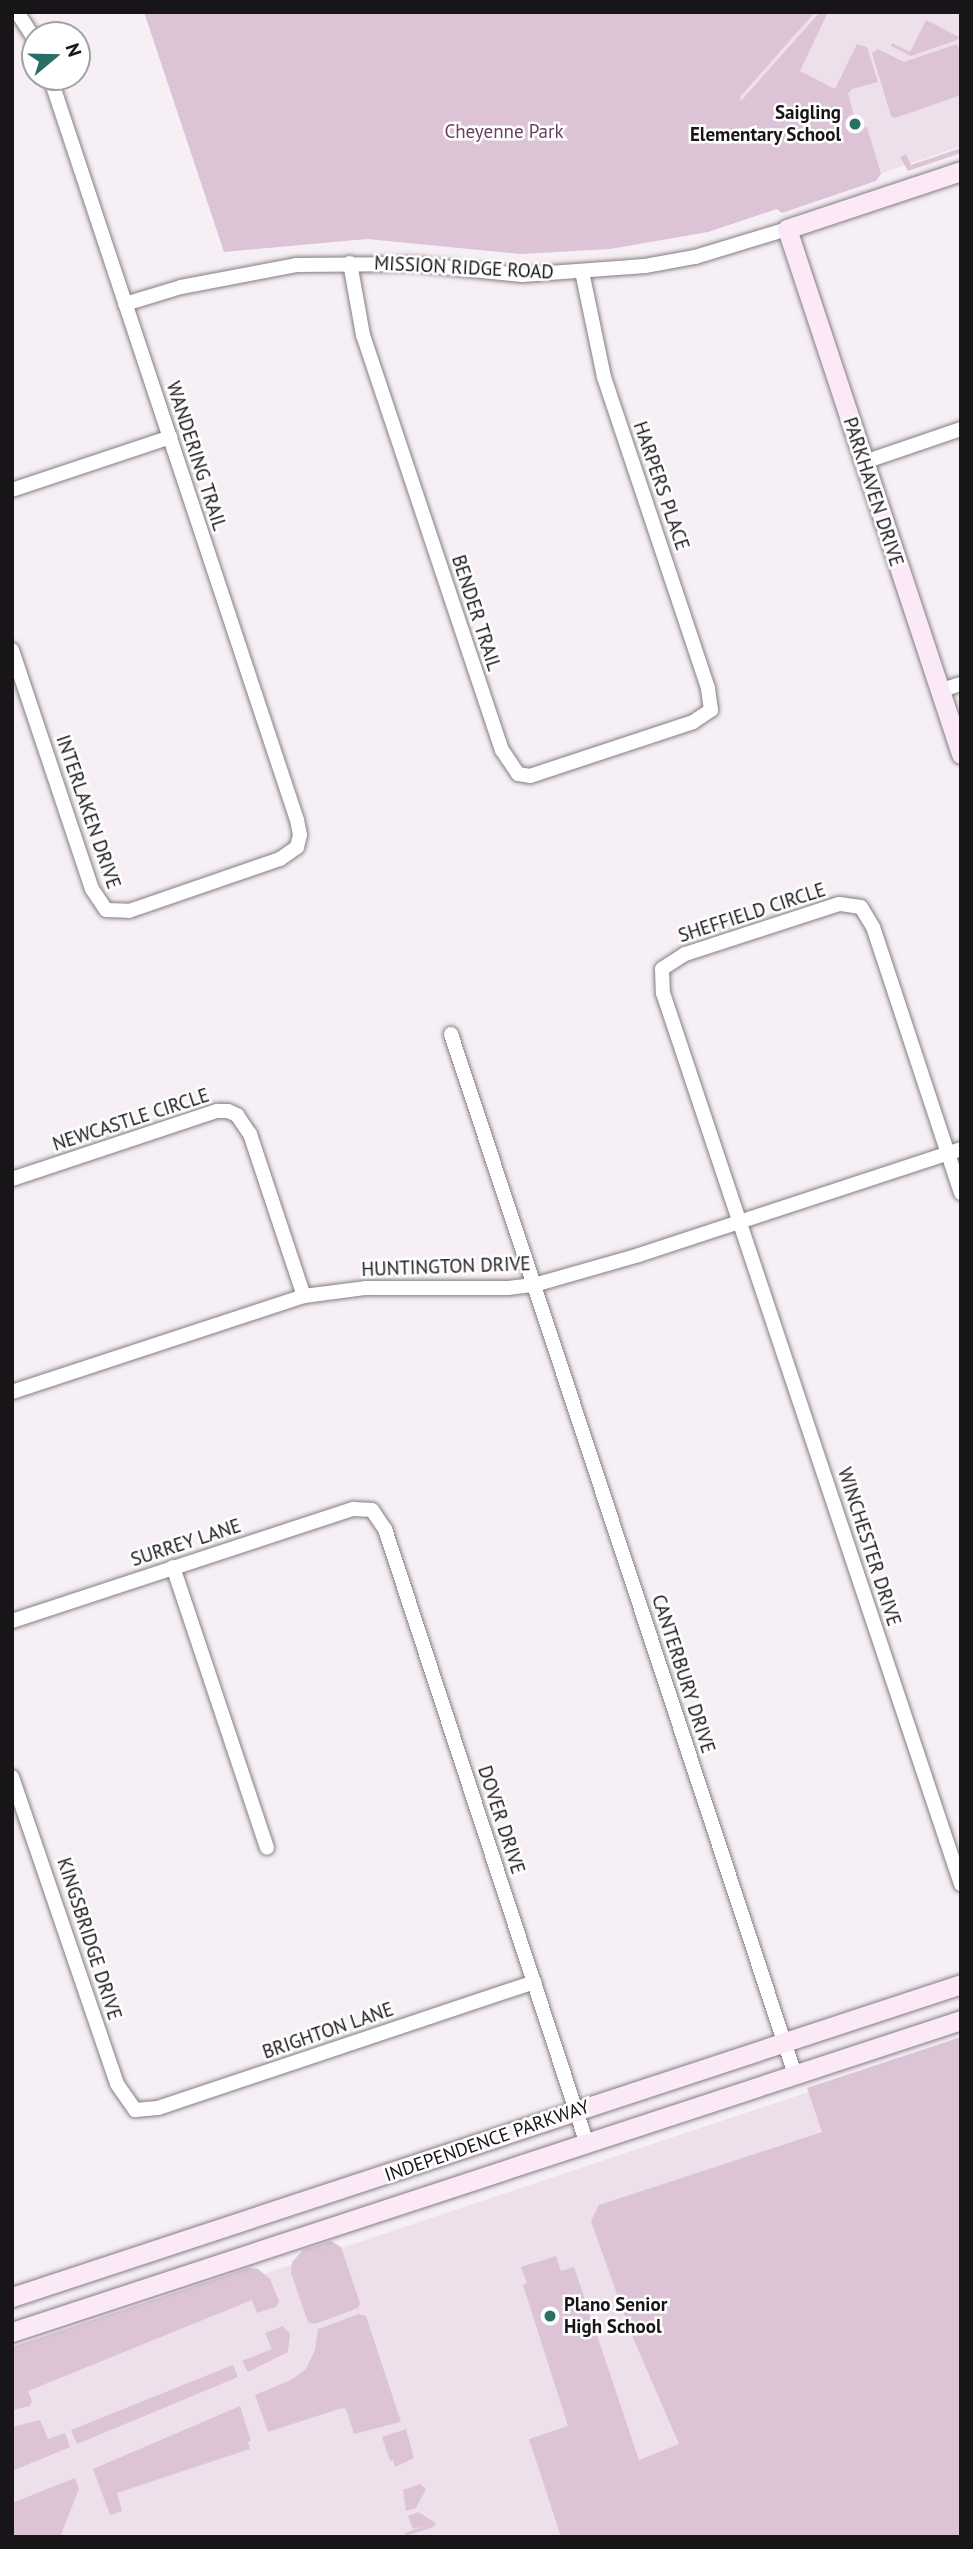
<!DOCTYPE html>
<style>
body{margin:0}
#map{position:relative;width:973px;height:2549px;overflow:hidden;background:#f6eff5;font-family:"PT Sans",sans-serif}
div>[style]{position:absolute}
.built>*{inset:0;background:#eee0ea}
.green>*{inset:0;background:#dcc4d6}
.roads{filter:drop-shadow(0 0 2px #847d82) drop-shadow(0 0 2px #847d82)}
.street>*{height:14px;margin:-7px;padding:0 7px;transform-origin:7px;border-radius:7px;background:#fff}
.secondary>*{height:19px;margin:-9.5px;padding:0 9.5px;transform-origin:9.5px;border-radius:9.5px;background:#fce9f8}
.dots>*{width:19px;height:19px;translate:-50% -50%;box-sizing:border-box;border:4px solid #fff;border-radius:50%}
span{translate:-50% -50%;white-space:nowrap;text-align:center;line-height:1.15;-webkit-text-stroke:5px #fff;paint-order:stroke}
.poi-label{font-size:19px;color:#171517;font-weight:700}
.right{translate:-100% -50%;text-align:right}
.left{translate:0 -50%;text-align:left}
.park-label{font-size:19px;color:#683f61}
.street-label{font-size:19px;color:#171517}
.frame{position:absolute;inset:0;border:14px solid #171517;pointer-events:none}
.north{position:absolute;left:21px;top:21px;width:70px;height:70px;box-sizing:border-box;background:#fff;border:2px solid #a2a1a2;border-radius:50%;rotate:71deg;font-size:19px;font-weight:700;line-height:28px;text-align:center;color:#171517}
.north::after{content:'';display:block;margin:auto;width:24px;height:32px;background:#286f66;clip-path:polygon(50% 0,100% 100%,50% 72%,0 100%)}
</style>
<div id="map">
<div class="built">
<i style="clip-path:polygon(711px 12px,961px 12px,961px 146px,777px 209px)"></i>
<i style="clip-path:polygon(961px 2041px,961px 2537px,12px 2537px,12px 2358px)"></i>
</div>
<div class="green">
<i style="clip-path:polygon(144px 12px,815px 12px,740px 97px,741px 101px,820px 12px,828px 12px,800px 71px,835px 89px,857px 44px,867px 47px,878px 82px,852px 89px,848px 94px,858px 129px,867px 127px,881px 174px,876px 181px,782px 213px,777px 209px,708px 232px,610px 249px,521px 254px,367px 239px,224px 252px)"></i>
<i style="clip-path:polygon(926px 20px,959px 37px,957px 40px,911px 56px,891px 46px,892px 43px,910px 52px)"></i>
<i style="clip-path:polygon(957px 44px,961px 55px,961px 95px,895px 118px,891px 116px,872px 53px,878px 49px,904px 62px)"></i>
<i style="clip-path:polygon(961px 148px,961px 153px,908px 171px,900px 157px,906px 154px,911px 165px)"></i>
<i style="clip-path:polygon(961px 2037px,961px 2537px,561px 2537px,529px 2439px,568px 2426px,523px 2285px,527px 2283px,521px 2267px,556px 2256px,561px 2271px,574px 2267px,639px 2460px,679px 2444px,630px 2331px,591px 2221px,599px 2205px,822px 2132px,807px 2088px)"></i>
<i style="clip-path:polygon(331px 2241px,341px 2247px,360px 2303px,358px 2308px,315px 2324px,308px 2322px,291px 2273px,292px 2262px,303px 2250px)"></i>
<i style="clip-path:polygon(249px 2268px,258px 2269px,270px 2279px,279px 2301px,276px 2307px,257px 2313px,252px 2300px,28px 2391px,32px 2401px,30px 2406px,12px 2410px,12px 2347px)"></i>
<i style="clip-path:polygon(359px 2314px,366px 2316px,401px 2422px,354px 2434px,346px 2409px,342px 2408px,268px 2432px,255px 2395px,291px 2380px,306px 2369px,315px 2350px,318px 2329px)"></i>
<i style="clip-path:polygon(283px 2326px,290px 2334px,288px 2352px,248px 2372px,242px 2361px,272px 2349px,265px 2333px)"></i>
<i style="clip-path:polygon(233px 2365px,238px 2377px,77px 2444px,71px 2430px)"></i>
<i style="clip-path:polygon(240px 2406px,251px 2441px,248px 2442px,250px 2449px,117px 2493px,122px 2511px,110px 2515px,93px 2469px)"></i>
<i style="clip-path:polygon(40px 2420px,48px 2439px,65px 2433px,70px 2447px,12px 2471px,12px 2427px)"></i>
<i style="clip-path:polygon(406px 2429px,414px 2458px,395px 2467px,393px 2460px,390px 2461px,382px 2437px)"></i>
<i style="clip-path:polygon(75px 2478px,79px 2489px,60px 2537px,12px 2537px,12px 2503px)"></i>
<i style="clip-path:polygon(420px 2484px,426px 2489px,416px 2508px,406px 2511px,403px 2490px)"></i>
<i style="clip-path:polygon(418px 2512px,436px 2523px,433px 2527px,406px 2536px,405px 2533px,430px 2524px,413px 2529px,408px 2516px)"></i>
</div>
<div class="roads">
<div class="street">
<i style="left:17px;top:12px;width:33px;rotate:57deg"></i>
<i style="left:350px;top:263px;width:73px;rotate:79.8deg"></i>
<i style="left:363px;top:335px;width:438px;rotate:71.5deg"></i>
<i style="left:502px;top:750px;width:29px;rotate:56deg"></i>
<i style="left:518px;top:774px;width:12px;rotate:9deg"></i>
<i style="left:530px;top:776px;width:172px;rotate:-18.3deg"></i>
<i style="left:693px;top:722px;width:22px;rotate:-34deg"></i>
<i style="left:711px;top:710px;width:22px;rotate:-98deg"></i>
<i style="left:708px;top:688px;width:328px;rotate:-108.5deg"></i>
<i style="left:604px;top:377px;width:107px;rotate:-101.8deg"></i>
<i style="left:125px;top:304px;width:59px;rotate:-16.9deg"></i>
<i style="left:181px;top:287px;width:117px;rotate:-10.8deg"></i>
<i style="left:296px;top:265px;width:117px;rotate:-0.5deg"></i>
<i style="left:413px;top:264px;width:110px;rotate:5.8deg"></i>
<i style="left:522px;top:275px;width:123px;rotate:-4.2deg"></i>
<i style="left:645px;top:266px;width:51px;rotate:-10.2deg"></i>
<i style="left:695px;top:257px;width:96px;rotate:-16.9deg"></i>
<i style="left:864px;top:462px;width:102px;rotate:-18.8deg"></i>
<i style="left:12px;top:490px;width:167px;rotate:-18.5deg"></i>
<i style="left:12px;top:650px;width:252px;rotate:71.5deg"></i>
<i style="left:92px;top:889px;width:25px;rotate:56deg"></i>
<i style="left:106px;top:910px;width:23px;rotate:2deg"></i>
<i style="left:129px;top:911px;width:160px;rotate:-19deg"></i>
<i style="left:280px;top:859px;width:21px;rotate:-35deg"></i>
<i style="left:297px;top:847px;width:12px;rotate:-76deg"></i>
<i style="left:300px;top:835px;width:15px;rotate:-101deg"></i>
<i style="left:297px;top:820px;width:783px;rotate:-108.39deg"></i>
<i style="left:939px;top:691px;width:23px;rotate:-18deg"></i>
<i style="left:451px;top:1034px;width:1096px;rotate:71.71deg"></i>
<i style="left:12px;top:1179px;width:216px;rotate:-18.4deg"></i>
<i style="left:217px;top:1111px;width:11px"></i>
<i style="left:228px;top:1111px;width:10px;rotate:24deg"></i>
<i style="left:237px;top:1115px;width:23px;rotate:56deg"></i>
<i style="left:250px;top:1134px;width:171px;rotate:71.6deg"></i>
<i style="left:961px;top:1193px;width:280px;rotate:-108.3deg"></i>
<i style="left:873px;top:927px;width:23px;rotate:-121deg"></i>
<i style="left:861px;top:907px;width:22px;rotate:-172deg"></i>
<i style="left:839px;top:904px;width:162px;rotate:162deg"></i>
<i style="left:685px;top:954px;width:27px;rotate:147deg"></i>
<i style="left:662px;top:969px;width:24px;rotate:88deg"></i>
<i style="left:663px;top:993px;width:940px;rotate:71.51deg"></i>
<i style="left:12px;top:1392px;width:307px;rotate:-18.2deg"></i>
<i style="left:304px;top:1296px;width:63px;rotate:-7.4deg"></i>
<i style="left:366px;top:1288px;width:142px"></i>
<i style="left:508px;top:1288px;width:26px;rotate:-7deg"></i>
<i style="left:534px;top:1285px;width:109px;rotate:-15.9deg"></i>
<i style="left:639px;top:1255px;width:339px;rotate:-18.2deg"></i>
<i style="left:173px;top:1567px;width:296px;rotate:71.5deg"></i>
<i style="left:12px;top:1621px;width:359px;rotate:-18.2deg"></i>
<i style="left:353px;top:1509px;width:19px;rotate:3deg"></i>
<i style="left:372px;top:1510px;width:23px;rotate:56deg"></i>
<i style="left:385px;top:1529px;width:647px;rotate:71.82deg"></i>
<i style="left:12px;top:1777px;width:324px;rotate:71.1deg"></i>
<i style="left:117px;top:2084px;width:32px;rotate:55deg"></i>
<i style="left:135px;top:2110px;width:23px;rotate:-5deg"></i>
<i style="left:158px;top:2108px;width:397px;rotate:-18.5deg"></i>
</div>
<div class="secondary">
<i style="left:961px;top:171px;width:183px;rotate:161.6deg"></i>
<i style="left:787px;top:229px;width:553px;rotate:71.66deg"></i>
<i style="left:12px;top:2297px;width:999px;rotate:-18.25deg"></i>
<i style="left:12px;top:2332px;width:999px;rotate:-18.2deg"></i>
</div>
</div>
<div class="dots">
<i style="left:855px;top:124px;background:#286f66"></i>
<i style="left:550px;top:2316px;background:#286f66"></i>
</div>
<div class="poi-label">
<span class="right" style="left:841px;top:124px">Saigling<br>Elementary School</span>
<span class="left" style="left:564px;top:2316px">Plano Senior<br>High School</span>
</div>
<div class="park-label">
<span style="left:504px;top:132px">Cheyenne Park</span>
</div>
<div class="street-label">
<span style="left:464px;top:268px;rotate:3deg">MISSION RIDGE ROAD</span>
<span style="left:196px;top:456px;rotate:72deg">WANDERING TRAIL</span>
<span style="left:661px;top:486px;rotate:71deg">HARPERS PLACE</span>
<span style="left:873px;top:492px;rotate:72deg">PARKHAVEN DRIVE</span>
<span style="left:476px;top:613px;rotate:72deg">BENDER TRAIL</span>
<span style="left:88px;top:812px;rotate:71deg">INTERLAKEN DRIVE</span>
<span style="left:752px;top:913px;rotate:-18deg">SHEFFIELD CIRCLE</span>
<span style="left:131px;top:1120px;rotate:-18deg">NEWCASTLE CIRCLE</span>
<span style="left:446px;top:1267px;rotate:-2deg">HUNTINGTON DRIVE</span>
<span style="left:186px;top:1543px;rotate:-18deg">SURREY LANE</span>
<span style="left:869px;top:1547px;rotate:72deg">WINCHESTER DRIVE</span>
<span style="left:683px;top:1674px;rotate:72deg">CANTERBURY DRIVE</span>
<span style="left:501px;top:1820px;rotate:72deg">DOVER DRIVE</span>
<span style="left:89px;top:1939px;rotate:72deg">KINGSBRIDGE DRIVE</span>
<span style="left:328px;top:2031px;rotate:-19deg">BRIGHTON LANE</span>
<span style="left:487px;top:2141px;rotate:-19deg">INDEPENDENCE PARKWAY</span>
</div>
<div class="frame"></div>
<div class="north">N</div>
</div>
